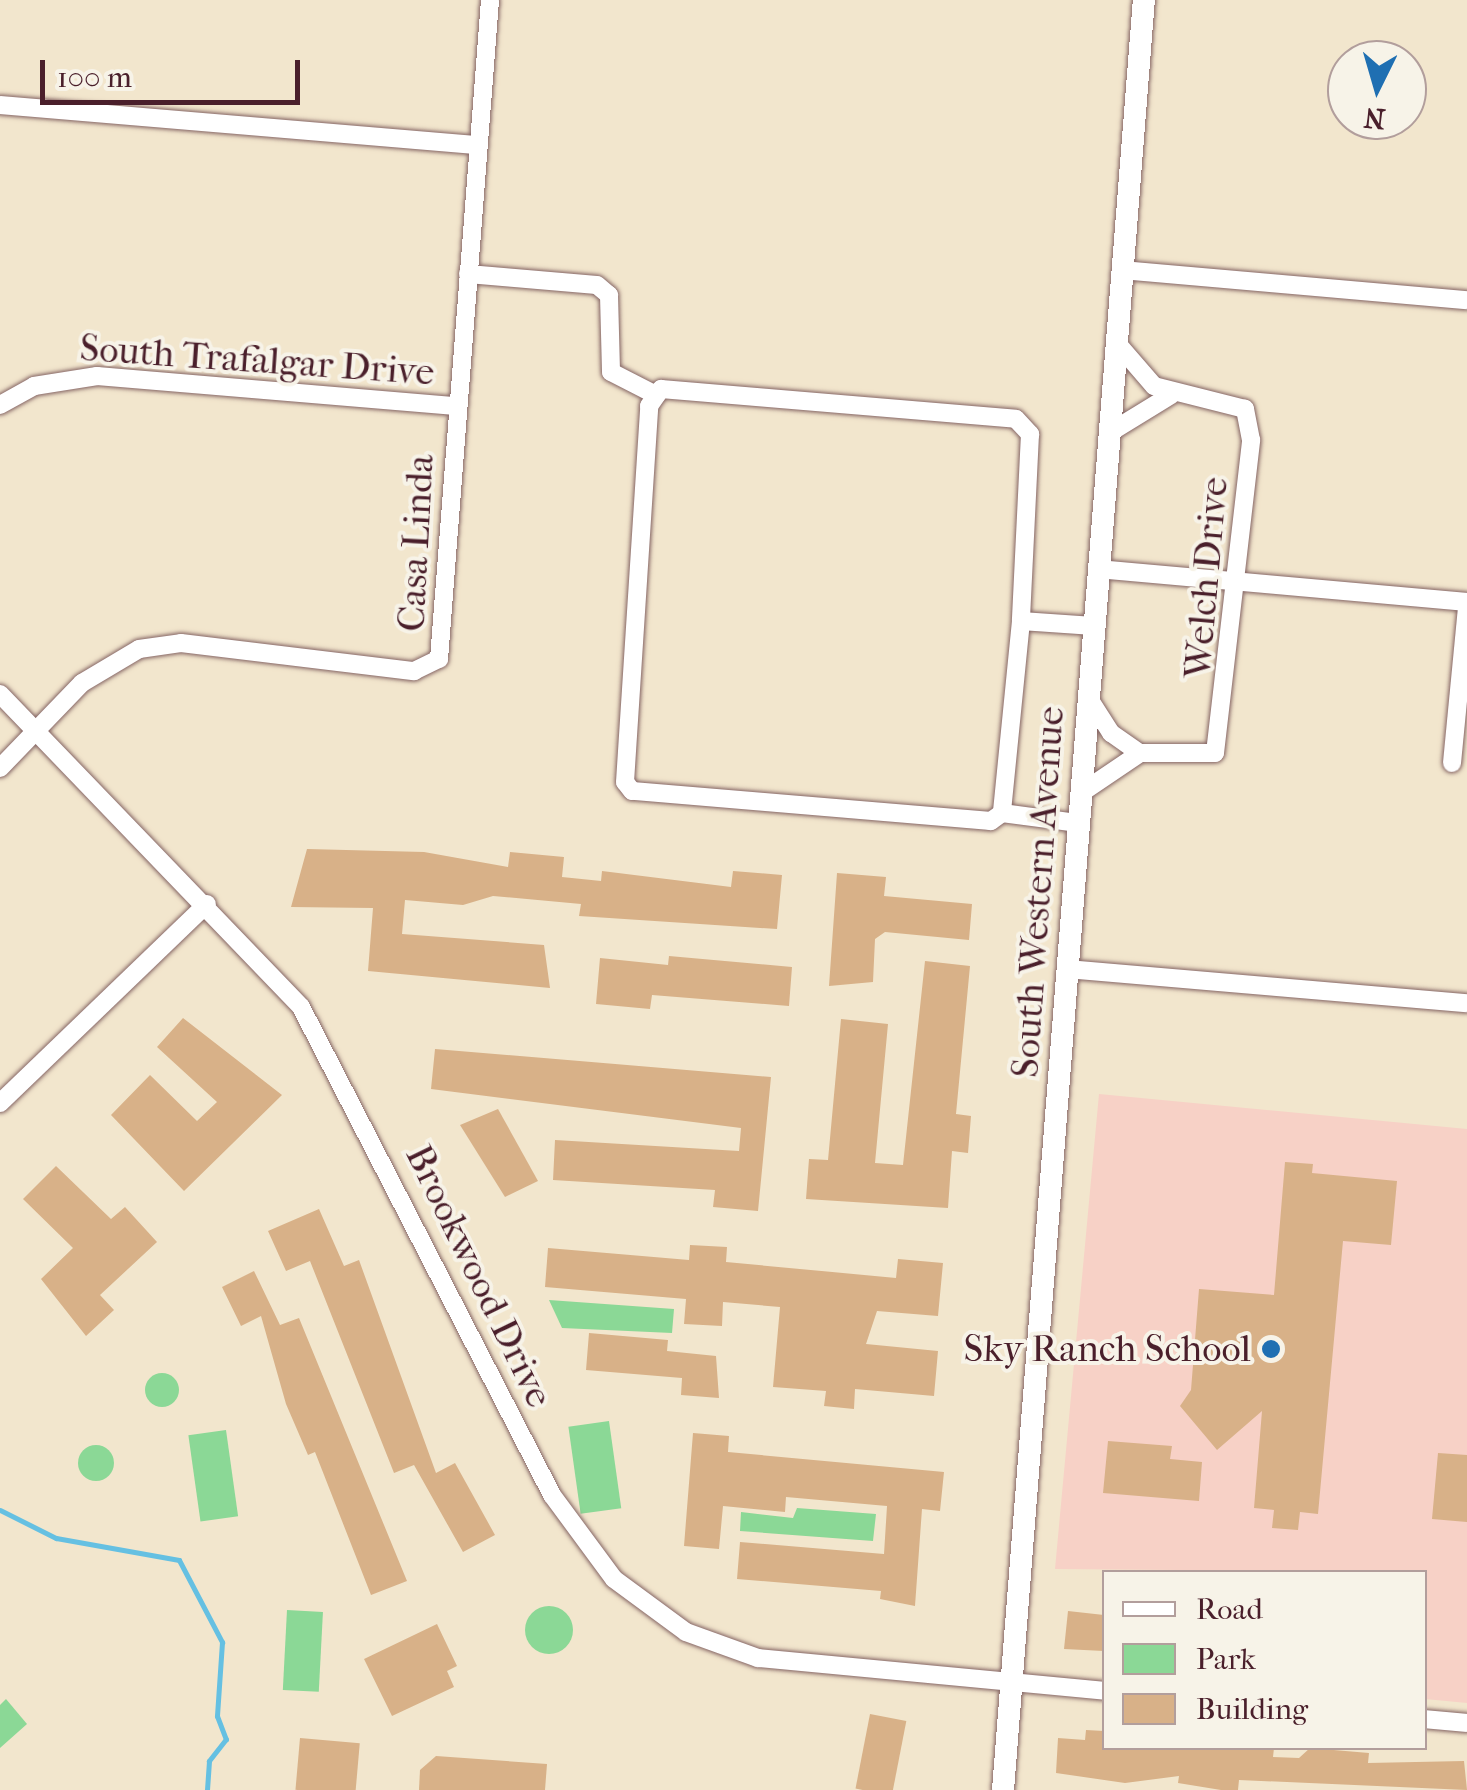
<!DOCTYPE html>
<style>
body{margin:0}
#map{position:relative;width:1467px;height:1790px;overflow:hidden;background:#f2e6cd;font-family:"IM FELL French Canon",serif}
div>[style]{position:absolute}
.built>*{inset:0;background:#f7d1c6}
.green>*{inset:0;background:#8bd896;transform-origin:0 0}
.round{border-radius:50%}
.stream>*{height:5px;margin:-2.5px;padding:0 2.5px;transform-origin:2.5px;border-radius:2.5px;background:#65c0e2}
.building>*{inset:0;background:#d8b188;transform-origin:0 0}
.roads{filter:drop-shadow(0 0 2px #856564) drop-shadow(0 0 2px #856564)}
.minor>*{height:18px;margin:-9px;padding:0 9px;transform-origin:9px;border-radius:9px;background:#fff}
.major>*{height:22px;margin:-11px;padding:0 11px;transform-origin:11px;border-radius:11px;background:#fff}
.dots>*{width:28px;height:28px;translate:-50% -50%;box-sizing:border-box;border:5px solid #f7f3e8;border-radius:50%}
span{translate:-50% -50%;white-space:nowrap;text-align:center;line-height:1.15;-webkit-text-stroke:8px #f7f3e8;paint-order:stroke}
.street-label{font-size:38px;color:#4a1f2b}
.poi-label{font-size:38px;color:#4a1f2b}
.right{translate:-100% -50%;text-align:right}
.legend{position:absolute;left:1102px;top:1570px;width:325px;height:180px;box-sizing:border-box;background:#f7f3e8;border:2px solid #b29e9c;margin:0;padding:12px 18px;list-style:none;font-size:30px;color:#4a1f2b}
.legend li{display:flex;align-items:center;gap:20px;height:50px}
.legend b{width:50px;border:2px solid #b29e9c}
.north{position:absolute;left:1327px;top:40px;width:100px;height:100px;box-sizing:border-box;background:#f7f3e8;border:2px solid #b29e9c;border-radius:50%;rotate:185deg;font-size:28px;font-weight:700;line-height:40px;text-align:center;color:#4a1f2b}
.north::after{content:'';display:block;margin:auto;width:35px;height:45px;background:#1f6fb2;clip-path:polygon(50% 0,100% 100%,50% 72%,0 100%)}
.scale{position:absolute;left:40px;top:60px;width:260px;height:45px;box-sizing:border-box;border:5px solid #4a1f2b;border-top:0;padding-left:12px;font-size:30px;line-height:35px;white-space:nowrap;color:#4a1f2b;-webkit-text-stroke:8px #f7f3e8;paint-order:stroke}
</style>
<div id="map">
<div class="built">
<i style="clip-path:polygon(1099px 1094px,1467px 1129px,1467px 1703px,1425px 1699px,1424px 1572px,1055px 1569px)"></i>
</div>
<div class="green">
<i style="clip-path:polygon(549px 1300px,674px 1309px,672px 1333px,562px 1328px)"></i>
<i class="round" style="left:145px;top:1373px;width:34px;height:34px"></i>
<i style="left:609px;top:1421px;width:88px;height:41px;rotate:82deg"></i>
<i style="left:226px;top:1430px;width:87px;height:38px;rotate:82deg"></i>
<i class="round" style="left:78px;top:1445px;width:36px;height:36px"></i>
<i style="clip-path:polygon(797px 1508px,876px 1514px,873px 1541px,740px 1531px,741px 1512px,793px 1518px)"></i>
<i class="round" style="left:525px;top:1606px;width:48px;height:48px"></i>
<i style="left:287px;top:1610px;width:36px;height:80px;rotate:3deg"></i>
<i style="clip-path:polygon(6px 1699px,27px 1724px,0 1748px,0 1705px)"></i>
</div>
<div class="stream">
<i style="left:0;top:1510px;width:63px;rotate:26.6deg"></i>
<i style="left:56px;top:1538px;width:125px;rotate:10.1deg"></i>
<i style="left:179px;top:1560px;width:93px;rotate:62.3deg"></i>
<i style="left:222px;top:1642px;width:74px;rotate:93.9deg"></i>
<i style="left:217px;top:1716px;width:25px;rotate:69deg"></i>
<i style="left:226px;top:1739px;width:28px;rotate:128deg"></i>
<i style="left:209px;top:1761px;width:29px;rotate:94deg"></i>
</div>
<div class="building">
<i style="clip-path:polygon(307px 849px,424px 852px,508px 867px,510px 852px,564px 857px,562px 877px,601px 881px,602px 871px,731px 887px,733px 871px,782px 875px,777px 929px,579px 916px,581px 904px,493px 896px,463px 905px,405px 900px,402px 934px,544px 945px,550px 988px,368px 971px,373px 908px,291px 907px)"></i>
<i style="clip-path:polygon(837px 873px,886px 877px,884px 896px,972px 904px,969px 940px,885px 932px,875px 939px,873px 982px,829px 986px)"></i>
<i style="clip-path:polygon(669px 956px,792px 967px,789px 1006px,652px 995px,650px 1009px,596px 1004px,600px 958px,668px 965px)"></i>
<i style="clip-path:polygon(925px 961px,970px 966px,956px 1114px,971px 1116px,968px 1153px,952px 1151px,948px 1208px,806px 1199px,809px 1159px,828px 1160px,841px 1019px,888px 1024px,875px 1163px,903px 1165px)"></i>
<i style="clip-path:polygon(183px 1018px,282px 1095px,184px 1191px,111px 1115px,150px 1075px,197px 1121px,217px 1102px,157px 1047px)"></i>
<i style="clip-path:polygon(435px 1049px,771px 1077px,758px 1211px,713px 1207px,715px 1190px,553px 1180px,555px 1140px,739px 1151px,741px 1128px,431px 1089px)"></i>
<i style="clip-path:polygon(498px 1109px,538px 1181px,505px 1197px,460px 1125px)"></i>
<i style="clip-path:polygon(1285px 1162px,1313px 1164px,1312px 1173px,1397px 1181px,1391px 1245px,1343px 1241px,1318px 1514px,1300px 1512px,1298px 1530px,1272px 1528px,1274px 1510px,1254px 1508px,1262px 1411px,1217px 1450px,1180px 1406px,1191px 1390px,1199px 1289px,1274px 1295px)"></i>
<i style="clip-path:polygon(56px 1166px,111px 1219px,125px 1207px,157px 1242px,100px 1295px,114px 1310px,86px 1336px,41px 1279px,73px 1248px,23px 1199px)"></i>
<i style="clip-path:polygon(319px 1209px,344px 1266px,359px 1260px,436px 1473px,455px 1463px,495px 1535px,463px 1552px,414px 1465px,394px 1473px,310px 1261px,286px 1271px,268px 1231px)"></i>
<i style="clip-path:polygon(690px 1245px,727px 1247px,726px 1262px,896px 1278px,898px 1259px,943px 1263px,938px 1316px,877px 1311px,866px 1344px,938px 1351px,934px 1396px,855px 1389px,854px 1409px,824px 1406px,826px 1391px,773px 1387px,780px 1307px,723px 1302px,722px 1326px,684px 1324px,686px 1299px,545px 1287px,548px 1248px,689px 1260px)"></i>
<i style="clip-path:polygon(254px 1271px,280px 1325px,299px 1318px,407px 1581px,371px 1595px,315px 1452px,308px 1455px,286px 1404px,261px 1316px,241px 1326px,222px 1287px)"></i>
<i style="clip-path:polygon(589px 1333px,668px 1340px,667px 1351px,716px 1356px,719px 1398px,681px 1395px,682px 1378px,586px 1370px)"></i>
<i style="clip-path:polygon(693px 1433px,729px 1436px,728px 1452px,944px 1472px,940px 1511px,922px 1509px,915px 1606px,880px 1599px,881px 1591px,737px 1579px,740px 1542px,884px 1554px,887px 1506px,786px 1497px,785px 1512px,723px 1506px,719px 1549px,684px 1546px)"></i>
<i style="clip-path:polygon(1108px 1441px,1172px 1446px,1170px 1459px,1202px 1462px,1199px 1501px,1103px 1493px)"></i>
<i style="clip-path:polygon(1438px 1453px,1467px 1455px,1467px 1522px,1432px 1519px)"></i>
<i style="clip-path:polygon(1068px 1611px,1104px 1615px,1104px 1651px,1064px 1649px)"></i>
<i style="clip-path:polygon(437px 1624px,457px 1666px,447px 1671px,454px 1687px,392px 1716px,364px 1659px)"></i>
<i style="left:870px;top:1714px;width:37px;height:76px;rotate:11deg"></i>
<i style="clip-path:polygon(1086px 1730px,1104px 1731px,1104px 1748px,1274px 1748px,1273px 1757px,1299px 1758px,1310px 1748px,1369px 1753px,1368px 1763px,1464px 1761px,1467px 1790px,1239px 1780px,1238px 1790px,1221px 1790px,1178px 1783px,1179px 1776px,1125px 1783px,1056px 1773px,1058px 1738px,1085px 1740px)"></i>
<i style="left:300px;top:1738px;width:60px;height:52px;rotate:5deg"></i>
<i style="clip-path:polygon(436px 1756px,547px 1764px,545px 1790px,419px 1790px,420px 1770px)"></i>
</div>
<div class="roads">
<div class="minor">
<i style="left:0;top:105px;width:480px;rotate:4.8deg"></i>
<i style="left:1122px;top:270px;width:346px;rotate:5deg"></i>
<i style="left:468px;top:274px;width:129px;rotate:4.9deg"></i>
<i style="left:597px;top:285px;width:16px;rotate:40deg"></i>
<i style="left:609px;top:295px;width:77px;rotate:88.5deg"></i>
<i style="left:611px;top:372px;width:51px;rotate:27.1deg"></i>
<i style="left:661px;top:389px;width:356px;rotate:4.8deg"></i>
<i style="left:1016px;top:419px;width:21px;rotate:47deg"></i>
<i style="left:1030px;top:434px;width:187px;rotate:92.8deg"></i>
<i style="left:1021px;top:621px;width:193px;rotate:95.7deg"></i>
<i style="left:1002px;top:813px;width:14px;rotate:144deg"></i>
<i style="left:991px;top:821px;width:360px;rotate:-175.2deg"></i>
<i style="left:632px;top:791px;width:11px;rotate:-128deg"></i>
<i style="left:625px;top:782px;width:377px;rotate:-86.3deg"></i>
<i style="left:649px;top:406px;width:21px;rotate:-55deg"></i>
<i style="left:0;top:405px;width:39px;rotate:-29deg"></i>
<i style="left:34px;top:386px;width:64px;rotate:-9deg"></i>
<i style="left:97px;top:376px;width:360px;rotate:4.8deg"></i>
<i style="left:1109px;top:433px;width:73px;rotate:-31.5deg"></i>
<i style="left:1098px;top:569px;width:370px;rotate:5.1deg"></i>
<i style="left:1021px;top:621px;width:73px;rotate:3.9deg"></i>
<i style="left:0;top:694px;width:434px;rotate:46.1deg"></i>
<i style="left:301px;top:1007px;width:549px;rotate:62.78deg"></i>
<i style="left:552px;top:1495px;width:104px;rotate:53.6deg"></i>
<i style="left:614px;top:1579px;width:89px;rotate:36.4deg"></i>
<i style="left:686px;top:1632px;width:77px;rotate:19.9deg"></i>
<i style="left:758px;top:1658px;width:348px;rotate:5.4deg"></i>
<i style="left:1088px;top:697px;width:43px;rotate:57.4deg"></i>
<i style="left:1111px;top:733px;width:35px;rotate:35deg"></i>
<i style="left:1140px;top:753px;width:75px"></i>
<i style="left:1215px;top:753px;width:315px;rotate:-83.4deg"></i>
<i style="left:1251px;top:440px;width:32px;rotate:-101deg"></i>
<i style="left:1245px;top:409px;width:94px;rotate:-165.8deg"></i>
<i style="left:1154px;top:386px;width:58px;rotate:-130.8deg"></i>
<i style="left:1452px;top:763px;width:157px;rotate:-84.5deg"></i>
<i style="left:0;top:768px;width:118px;rotate:-46deg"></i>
<i style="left:82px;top:683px;width:66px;rotate:-30.8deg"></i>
<i style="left:139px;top:649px;width:42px;rotate:-8.1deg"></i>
<i style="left:181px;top:643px;width:235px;rotate:6.9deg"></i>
<i style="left:414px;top:671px;width:28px;rotate:-26deg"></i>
<i style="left:439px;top:659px;width:661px;rotate:-85.57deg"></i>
<i style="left:1081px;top:793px;width:71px;rotate:-34.1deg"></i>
<i style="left:1002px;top:813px;width:77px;rotate:7.5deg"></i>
<i style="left:1067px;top:969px;width:401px;rotate:4.9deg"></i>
<i style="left:0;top:1103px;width:287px;rotate:-43.9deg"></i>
<i style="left:1424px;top:1719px;width:43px;rotate:5.3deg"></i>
</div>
<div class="major">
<i style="left:1003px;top:1790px;width:1796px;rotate:-85.5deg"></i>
</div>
</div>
<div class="dots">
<i style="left:1271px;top:1349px;background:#1f6fb2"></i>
</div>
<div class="street-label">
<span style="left:257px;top:360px;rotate:4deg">South Trafalgar Drive</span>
<span style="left:416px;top:543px;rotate:-87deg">Casa Linda</span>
<span style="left:1206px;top:578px;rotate:-85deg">Welch Drive</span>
<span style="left:1038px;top:892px;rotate:-86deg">South Western Avenue</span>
<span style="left:479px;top:1276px;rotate:64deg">Brookwood Drive</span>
</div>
<div class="poi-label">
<span class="right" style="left:1251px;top:1349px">Sky Ranch School</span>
</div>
<ul class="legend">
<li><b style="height:12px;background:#fff"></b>Road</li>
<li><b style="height:28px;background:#8bd896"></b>Park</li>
<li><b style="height:28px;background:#d8b188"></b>Building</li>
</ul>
<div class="north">N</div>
<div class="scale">100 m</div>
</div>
